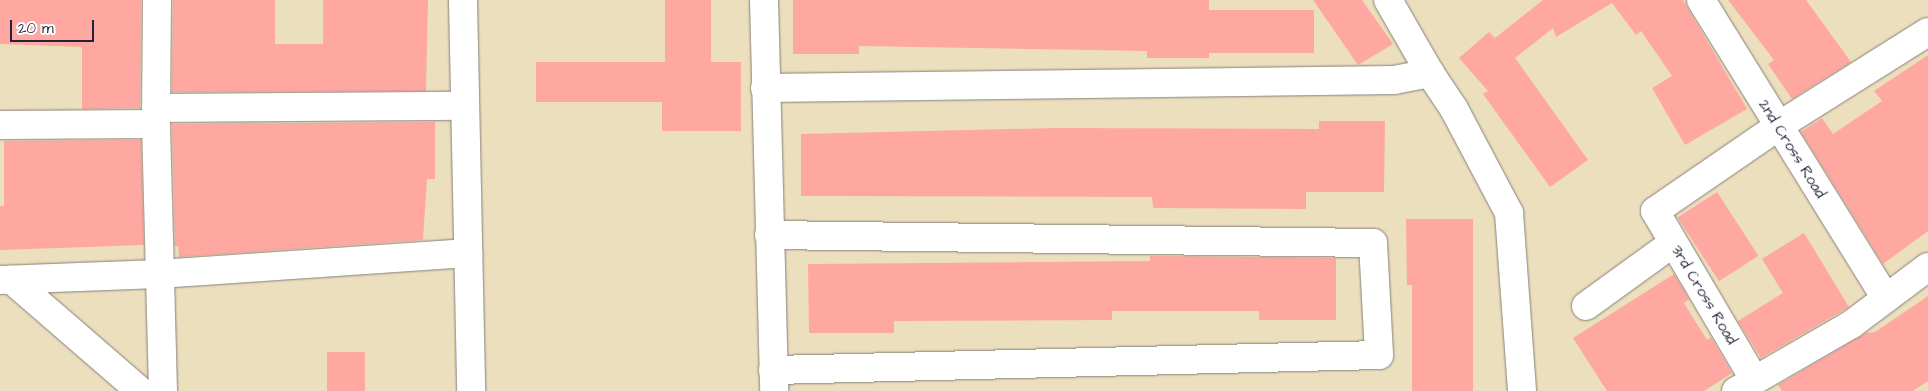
<!DOCTYPE html>
<style>
body{margin:0}
#map{position:relative;width:1928px;height:391px;overflow:hidden;background:#ecdfbd;font-family:"Architects Daughter",sans-serif}
div>[style]{position:absolute}
.building>*{inset:0;background:#fea8a1;transform-origin:0 0}
.roads{filter:drop-shadow(0 0 1px #87807c) drop-shadow(0 0 1px #87807c)}
.minor>*{height:28px;margin:-14px;padding:0 14px;transform-origin:14px;border-radius:14px;background:#fff}
span{translate:-50% -50%;white-space:nowrap;text-align:center;line-height:1.15;-webkit-text-stroke:4.5px #fff;paint-order:stroke}
.street-label{font-size:15px;color:#22223b}
.scale{position:absolute;left:10px;top:20px;width:84px;height:22px;box-sizing:border-box;border:2px solid #22223b;border-top:0;padding-left:6px;font-size:15px;line-height:18px;white-space:nowrap;color:#22223b;-webkit-text-stroke:4px #fff;paint-order:stroke}
</style>
<div id="map">
<div class="building">
<i style="clip-path:polygon(0 0,141px 0,140px 108px,82px 109px,82px 47px,0 44px)"></i>
<i style="clip-path:polygon(173px 0,275px 0,275px 44px,323px 44px,323px 0,428px 0,426px 91px,172px 92px)"></i>
<i style="clip-path:polygon(665px 0,711px 0,711px 62px,741px 62px,741px 131px,662px 131px,662px 102px,536px 102px,536px 62px,665px 62px)"></i>
<i style="clip-path:polygon(793px 0,1209px 0,1209px 10px,1314px 10px,1314px 53px,1209px 53px,1209px 58px,1147px 58px,1147px 51px,859px 46px,859px 54px,793px 54px)"></i>
<i style="clip-path:polygon(1313px 0,1362px 0,1393px 44px,1358px 65px)"></i>
<i style="clip-path:polygon(1543px 0,1683px 0,1747px 109px,1685px 145px,1652px 88px,1672px 76px,1641px 31px,1636px 35px,1612px 3px,1556px 37px,1553px 28px,1515px 58px,1588px 160px,1550px 187px,1483px 94px,1488px 91px,1459px 58px,1489px 32px,1495px 38px)"></i>
<i style="clip-path:polygon(1728px 0,1806px 0,1851px 62px,1792px 99px,1768px 64px,1774px 60px)"></i>
<i style="clip-path:polygon(1928px 55px,1928px 231px,1883px 264px,1801px 132px,1822px 118px,1833px 134px,1882px 101px,1874px 91px)"></i>
<i style="clip-path:polygon(1319px 121px,1385px 121px,1384px 192px,1306px 192px,1306px 209px,1153px 208px,1152px 197px,801px 196px,801px 134px,1055px 128px,1319px 129px)"></i>
<i style="clip-path:polygon(435px 122px,435px 179px,427px 179px,423px 240px,179px 257px,178px 246px,175px 246px,172px 124px)"></i>
<i style="clip-path:polygon(141px 140px,144px 245px,0 250px,0 206px,4px 206px,4px 141px)"></i>
<i style="left:1717px;top:192px;width:76px;height:47px;rotate:57deg"></i>
<i style="clip-path:polygon(1406px 219px,1473px 219px,1473px 391px,1412px 391px,1412px 285px,1407px 285px)"></i>
<i style="clip-path:polygon(1804px 233px,1849px 307px,1761px 358px,1738px 321px,1783px 293px,1762px 259px)"></i>
<i style="clip-path:polygon(1150px 256px,1336px 258px,1336px 320px,1259px 320px,1259px 311px,1112px 311px,1112px 320px,894px 321px,894px 333px,809px 333px,808px 264px,1150px 261px)"></i>
<i style="clip-path:polygon(1674px 274px,1689px 299px,1684px 303px,1707px 340px,1711px 337px,1732px 373px,1704px 391px,1607px 391px,1573px 338px)"></i>
<i style="clip-path:polygon(1928px 296px,1928px 381px,1913px 391px,1782px 391px,1778px 385px,1866px 333px,1875px 332px)"></i>
<i style="left:327px;top:352px;width:38px;height:39px"></i>
</div>
<div class="roads">
<div class="minor">
<i style="left:157px;top:0;width:124px;rotate:90.5deg"></i>
<i style="left:156px;top:124px;width:267px;rotate:88.5deg"></i>
<i style="left:463px;top:0;width:391px;rotate:88.8deg"></i>
<i style="left:764px;top:0;width:391px;rotate:88.5deg"></i>
<i style="left:1701px;top:0;width:349px;rotate:58.2deg"></i>
<i style="left:1430px;top:73px;width:43px;rotate:56.3deg"></i>
<i style="left:1454px;top:109px;width:118px;rotate:62.1deg"></i>
<i style="left:1509px;top:213px;width:178px;rotate:85.8deg"></i>
<i style="left:765px;top:88px;width:629px;rotate:-0.73deg"></i>
<i style="left:1394px;top:80px;width:37px;rotate:-11deg"></i>
<i style="left:1430px;top:73px;width:84px;rotate:-119.9deg"></i>
<i style="left:156px;top:108px;width:309px;rotate:-0.4deg"></i>
<i style="left:0;top:125px;width:156px;rotate:-0.4deg"></i>
<i style="left:769px;top:235px;width:604px;rotate:0.76deg"></i>
<i style="left:1373px;top:243px;width:112px;rotate:86.9deg"></i>
<i style="left:1379px;top:355px;width:606px;rotate:178.58deg"></i>
<i style="left:0;top:280px;width:159px;rotate:-2.2deg"></i>
<i style="left:159px;top:274px;width:310px;rotate:-3.9deg"></i>
<i style="left:12px;top:280px;width:169px;rotate:40.9deg"></i>
<i style="left:1586px;top:306px;width:107px;rotate:-35.9deg"></i>
<i style="left:1754px;top:379px;width:195px;rotate:-120.5deg"></i>
<i style="left:1655px;top:211px;width:148px;rotate:-34.5deg"></i>
<i style="left:1777px;top:127px;width:178px;rotate:-32.2deg"></i>
<i style="left:1736px;top:391px;width:134px;rotate:-30deg"></i>
<i style="left:1852px;top:324px;width:95px;rotate:-36.9deg"></i>
</div>
</div>
<div class="street-label">
<span style="left:1792px;top:149px;rotate:58deg">2nd Cross Road</span>
<span style="left:1704px;top:295px;rotate:59deg">3rd Cross Road</span>
</div>
<div class="scale">20 m</div>
</div>
